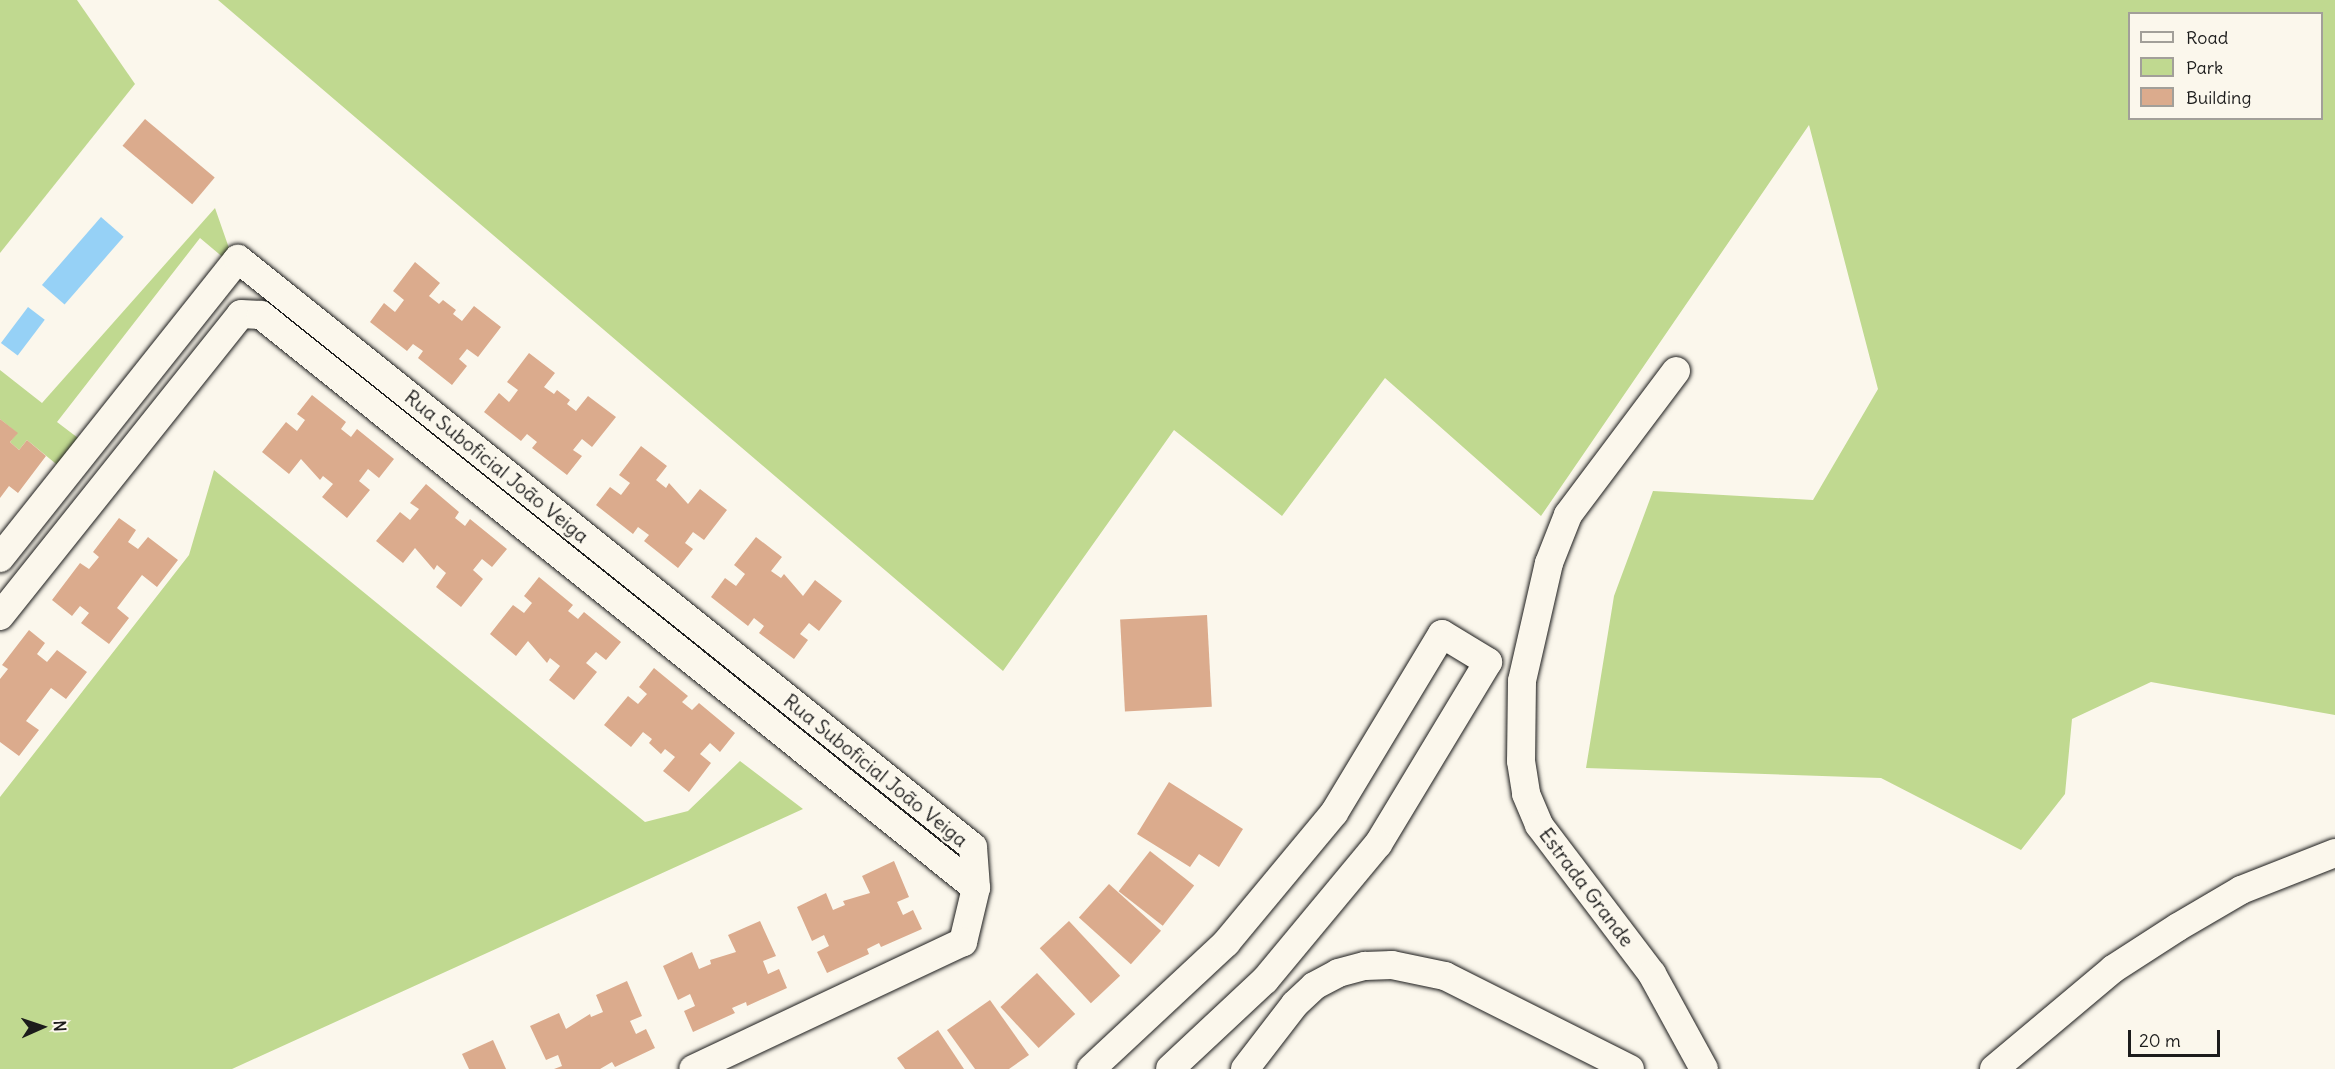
<!DOCTYPE html>
<meta charset="utf-8">
<style>
body{margin:0}
#map{position:relative;width:2335px;height:1069px;overflow:hidden;background:#fbf7ec;font-family:Delius,sans-serif}
div>[style]{position:absolute}
.green>*{inset:0;background:#c0d990}
.water>*{inset:0;background:#96d1f6;transform-origin:0 0}
.building>*{inset:0;background:#dbab8d;transform-origin:0 0}
.roads{filter:drop-shadow(0 0 2px #1c1c1c) drop-shadow(0 0 2px #1c1c1c)}
.minor>*{height:28px;margin:-14px;padding:0 14px;transform-origin:14px;border-radius:14px;background:#fbf7ec}
span{translate:-50% -50%;white-space:nowrap;text-align:center;line-height:1.15;-webkit-text-stroke:4.5px #fbf7ec;paint-order:stroke}
.street-label{font-size:20px;color:#1c1c1c}
.legend{position:absolute;left:2128px;top:12px;width:195px;height:108px;box-sizing:border-box;background:#fbf7ec;border:2px solid #a29f99;margin:0;padding:8px 10px;list-style:none;font-size:18px;color:#1c1c1c}
.legend li{display:flex;align-items:center;gap:12px;height:30px}
.legend b{width:30px;border:2px solid #a29f99}
.north{position:absolute;left:12px;top:997px;width:60px;height:60px;-webkit-text-stroke:4px #fbf7ec;paint-order:stroke;rotate:87deg;font-size:16px;font-weight:700;line-height:24px;text-align:center;color:#1c1c1c}
.north::after{content:'';display:block;margin:auto;width:21px;height:27px;background:#1c1c1c;clip-path:polygon(50% 0,100% 100%,50% 72%,0 100%)}
.scale{position:absolute;left:2128px;top:1030px;width:92px;height:27px;box-sizing:border-box;border:3px solid #1c1c1c;border-top:0;padding-left:8px;font-size:18px;line-height:21px;white-space:nowrap;color:#1c1c1c;-webkit-text-stroke:4px #fbf7ec;paint-order:stroke}
</style>
<div id="map">
<div class="green">
<i style="clip-path:polygon(0 0,77px 0,135px 84px,0 253px)"></i>
<i style="clip-path:polygon(evenodd,218px 0,2335px 0,2335px 715px,2151px 682px,2072px 719px,2065px 794px,2021px 850px,1881px 778px,1586px 768px,1614px 596px,1653px 491px,1813px 500px,1878px 389px,1809px 125px,1541px 516px,1385px 378px,1282px 516px,1174px 430px,1003px 671px,218px 0,2130px 14px,2322px 14px,2322px 118px,2130px 118px,2130px 14px)"></i>
<i style="clip-path:polygon(215px 208px,230px 251px,225px 259px,200px 238px,57px 422px,82px 441px,61px 468px,27px 440px,19px 450px,10px 442px,17px 433px,0 419px,0 370px,42px 403px)"></i>
<i style="clip-path:polygon(214px 470px,645px 822px,688px 811px,740px 761px,803px 809px,232px 1069px,0 1069px,0 797px,189px 555px)"></i>
</div>
<div class="water">
<i style="left:101px;top:217px;width:30px;height:90px;rotate:41deg"></i>
<i style="left:28px;top:307px;width:21px;height:45px;rotate:37deg"></i>
</div>
<div class="building">
<i style="left:145px;top:119px;width:91px;height:35px;rotate:40deg"></i>
<i style="clip-path:polygon(415px 262px,440px 283px,429px 296px,439px 304px,443px 300px,456px 310px,453px 314px,462px 321px,474px 306px,501px 327px,478px 357px,467px 349px,459px 359px,467px 366px,452px 385px,418px 358px,423px 351px,413px 344px,407px 351px,370px 322px,384px 303px,395px 312px,404px 300px,393px 291px)"></i>
<i style="clip-path:polygon(529px 353px,555px 373px,544px 387px,554px 394px,557px 390px,570px 400px,567px 404px,576px 411px,588px 396px,616px 417px,592px 447px,582px 439px,573px 450px,582px 456px,567px 475px,532px 448px,537px 442px,527px 434px,521px 441px,484px 412px,499px 393px,509px 402px,518px 390px,507px 382px)"></i>
<i style="clip-path:polygon(312px 395px,346px 422px,341px 429px,351px 437px,357px 429px,394px 459px,379px 478px,368px 469px,359px 481px,370px 490px,347px 518px,322px 497px,333px 484px,323px 476px,320px 480px,301px 459px,289px 474px,262px 452px,286px 422px,297px 431px,305px 420px,297px 414px)"></i>
<i style="clip-path:polygon(0 419px,18px 433px,10px 442px,19px 450px,27px 440px,46px 456px,18px 493px,9px 486px,0 498px)"></i>
<i style="clip-path:polygon(641px 446px,667px 466px,656px 480px,666px 488px,669px 483px,688px 504px,700px 489px,727px 510px,704px 540px,693px 532px,685px 543px,693px 549px,678px 568px,644px 541px,649px 535px,638px 527px,633px 534px,596px 505px,610px 487px,621px 495px,630px 483px,619px 475px)"></i>
<i style="clip-path:polygon(426px 484px,459px 512px,455px 518px,465px 526px,470px 519px,507px 549px,492px 567px,482px 559px,473px 570px,483px 579px,461px 607px,436px 587px,446px 573px,437px 565px,434px 570px,415px 548px,403px 563px,376px 541px,400px 512px,410px 520px,419px 509px,410px 503px)"></i>
<i style="clip-path:polygon(119px 518px,136px 530px,128px 542px,138px 549px,148px 537px,178px 560px,157px 587px,142px 575px,117px 608px,129px 618px,109px 644px,81px 623px,89px 613px,80px 606px,72px 616px,52px 600px,80px 563px,89px 569px,99px 557px,93px 552px)"></i>
<i style="clip-path:polygon(756px 537px,782px 557px,771px 571px,781px 578px,784px 574px,803px 596px,815px 580px,842px 601px,819px 631px,809px 623px,800px 634px,808px 640px,794px 659px,759px 633px,764px 626px,754px 618px,748px 626px,711px 597px,725px 578px,736px 586px,745px 574px,734px 565px)"></i>
<i style="clip-path:polygon(539px 577px,573px 605px,568px 611px,578px 619px,584px 612px,621px 642px,606px 660px,596px 652px,586px 663px,597px 672px,574px 700px,549px 680px,560px 666px,550px 658px,547px 663px,528px 641px,516px 656px,490px 634px,513px 605px,524px 613px,532px 603px,524px 596px)"></i>
<i style="left:1207px;top:615px;width:92px;height:87px;rotate:87deg"></i>
<i style="clip-path:polygon(29px 630px,45px 643px,37px 654px,47px 662px,57px 650px,87px 672px,66px 699px,51px 688px,26px 721px,39px 730px,19px 756px,0 742px,0 679px,8px 669px,2px 665px)"></i>
<i style="clip-path:polygon(654px 668px,688px 696px,682px 702px,692px 710px,699px 703px,735px 733px,720px 752px,710px 743px,700px 754px,711px 763px,689px 792px,663px 771px,675px 757px,665px 749px,661px 754px,649px 743px,652px 739px,643px 732px,631px 747px,604px 725px,628px 696px,638px 704px,647px 694px,639px 687px)"></i>
<i style="clip-path:polygon(1169px 782px,1243px 829px,1219px 867px,1199px 854px,1190px 867px,1137px 834px)"></i>
<i style="left:1150px;top:851px;width:56px;height:51px;rotate:38deg"></i>
<i style="clip-path:polygon(894px 861px,909px 897px,897px 902px,903px 915px,913px 910px,922px 929px,881px 947px,879px 943px,867px 949px,869px 954px,827px 973px,817px 952px,829px 946px,824px 935px,812px 941px,797px 907px,826px 893px,833px 910px,845px 905px,843px 901px,870px 893px,862px 876px)"></i>
<i style="left:1109px;top:884px;width:70px;height:45px;rotate:42deg"></i>
<i style="clip-path:polygon(760px 921px,776px 956px,763px 961px,768px 974px,779px 969px,787px 988px,747px 1006px,746px 1002px,732px 1008px,735px 1013px,693px 1032px,684px 1011px,695px 1006px,690px 994px,678px 1000px,663px 966px,692px 952px,699px 969px,711px 964px,710px 960px,736px 952px,728px 935px)"></i>
<i style="left:1069px;top:921px;width:75px;height:40px;rotate:47deg"></i>
<i style="left:1037px;top:973px;width:56px;height:50px;rotate:47deg"></i>
<i style="clip-path:polygon(627px 981px,642px 1016px,630px 1021px,636px 1034px,646px 1029px,655px 1048px,615px 1067px,612px 1062px,600px 1069px,554px 1069px,562px 1066px,558px 1055px,546px 1060px,530px 1026px,559px 1013px,566px 1029px,590px 1014px,591px 1017px,603px 1012px,596px 995px)"></i>
<i style="clip-path:polygon(990px 1000px,1029px 1055px,1009px 1069px,975px 1069px,947px 1030px)"></i>
<i style="clip-path:polygon(938px 1030px,964px 1069px,905px 1069px,897px 1058px)"></i>
<i style="clip-path:polygon(493px 1040px,506px 1069px,469px 1069px,462px 1054px)"></i>
</div>
<div class="roads">
<div class="minor">
<i style="left:1676px;top:371px;width:180px;rotate:126.9deg"></i>
<i style="left:1568px;top:515px;width:52px;rotate:111.6deg"></i>
<i style="left:1549px;top:563px;width:121px;rotate:102.9deg"></i>
<i style="left:1522px;top:681px;width:80px;rotate:90.7deg"></i>
<i style="left:1521px;top:761px;width:33px;rotate:81deg"></i>
<i style="left:1526px;top:794px;width:34px;rotate:67deg"></i>
<i style="left:1539px;top:825px;width:187px;rotate:52.8deg"></i>
<i style="left:1652px;top:974px;width:108px;rotate:61.3deg"></i>
<i style="left:0;top:558px;width:382px;rotate:-51.5deg"></i>
<i style="left:238px;top:259px;width:941px;rotate:38.66deg"></i>
<i style="left:973px;top:847px;width:41px;rotate:85.8deg"></i>
<i style="left:976px;top:888px;width:56px;rotate:103.5deg"></i>
<i style="left:963px;top:942px;width:298px;rotate:154.8deg"></i>
<i style="left:0;top:616px;width:386px;rotate:-51.4deg"></i>
<i style="left:241px;top:314px;width:20px;rotate:3deg"></i>
<i style="left:261px;top:315px;width:916px;rotate:38.71deg"></i>
<i style="left:1091px;top:1069px;width:185px;rotate:-43deg"></i>
<i style="left:1226px;top:943px;width:169px;rotate:-50.3deg"></i>
<i style="left:1334px;top:813px;width:209px;rotate:-58.9deg"></i>
<i style="left:1442px;top:634px;width:54px;rotate:31.3deg"></i>
<i style="left:1488px;top:662px;width:213px;rotate:121.1deg"></i>
<i style="left:1378px;top:844px;width:177px;rotate:129.7deg"></i>
<i style="left:1265px;top:980px;width:130px;rotate:136.9deg"></i>
<i style="left:1245px;top:1069px;width:82px;rotate:-52.4deg"></i>
<i style="left:1295px;top:1004px;width:26px;rotate:-43deg"></i>
<i style="left:1314px;top:986px;width:27px;rotate:-28deg"></i>
<i style="left:1338px;top:973px;width:28px;rotate:-15deg"></i>
<i style="left:1365px;top:966px;width:27px;rotate:-2deg"></i>
<i style="left:1392px;top:965px;width:54px;rotate:11.7deg"></i>
<i style="left:1445px;top:976px;width:207px;rotate:26.7deg"></i>
<i style="left:1994px;top:1069px;width:155px;rotate:-40deg"></i>
<i style="left:2113px;top:969px;width:77px;rotate:-32.9deg"></i>
<i style="left:2178px;top:927px;width:73px;rotate:-30.4deg"></i>
<i style="left:2241px;top:890px;width:101px;rotate:-21.5deg"></i>
</div>
</div>
<div class="street-label">
<span style="left:497px;top:466px;rotate:39deg">Rua Suboficial João Veiga</span>
<span style="left:876px;top:770px;rotate:39deg">Rua Suboficial João Veiga</span>
<span style="left:1587px;top:887px;rotate:53deg">Estrada Grande</span>
</div>
<ul class="legend">
<li><b style="height:8px;background:#fbf7ec"></b>Road</li>
<li><b style="height:16px;background:#c0d990"></b>Park</li>
<li><b style="height:16px;background:#dbab8d"></b>Building</li>
</ul>
<div class="north">N</div>
<div class="scale">20 m</div>
</div>
